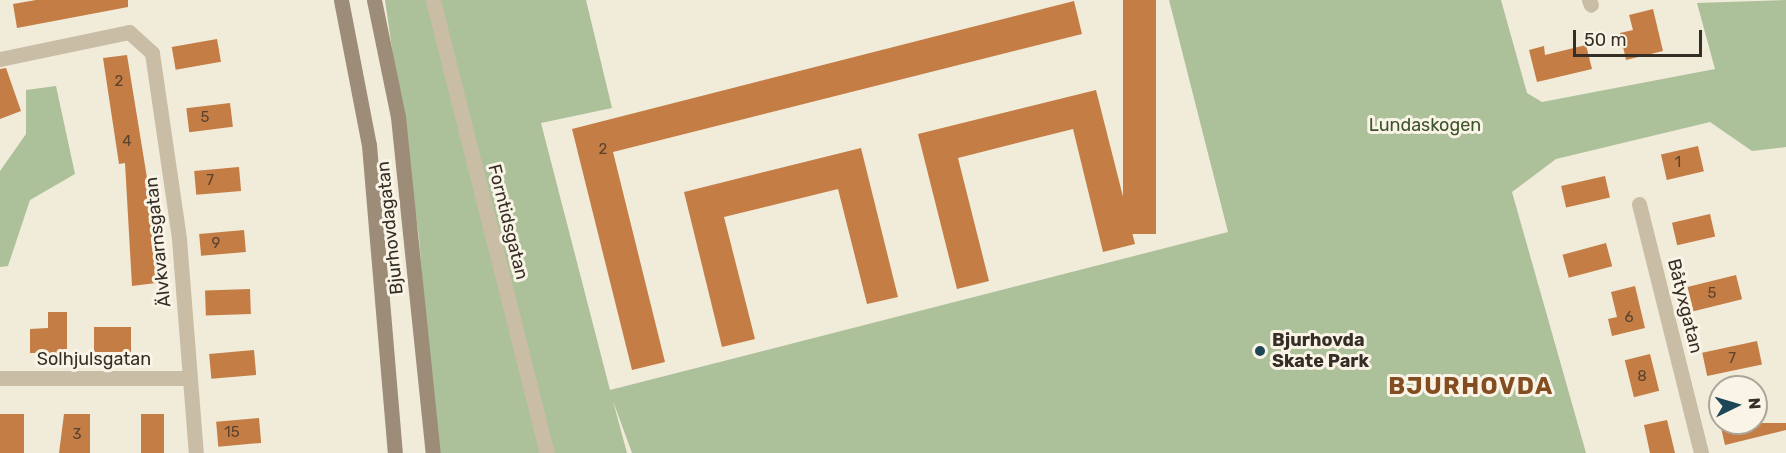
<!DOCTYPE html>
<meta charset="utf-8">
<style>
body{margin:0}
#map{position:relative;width:1786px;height:453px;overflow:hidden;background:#f1ebda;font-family:Rubik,sans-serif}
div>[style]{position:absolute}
.green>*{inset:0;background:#acc09a}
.building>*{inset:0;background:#c47d45;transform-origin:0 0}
.street>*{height:15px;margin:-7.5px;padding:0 7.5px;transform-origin:7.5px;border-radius:7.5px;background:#c9bda6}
.secondary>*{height:15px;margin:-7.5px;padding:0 7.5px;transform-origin:7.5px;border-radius:7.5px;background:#9c8c78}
.dots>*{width:16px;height:16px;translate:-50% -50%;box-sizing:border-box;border:3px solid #f9f4e6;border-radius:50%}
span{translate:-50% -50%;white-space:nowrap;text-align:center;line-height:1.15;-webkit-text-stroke:6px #f9f4e6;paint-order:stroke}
.number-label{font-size:15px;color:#59422e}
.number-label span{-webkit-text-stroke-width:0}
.park-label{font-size:18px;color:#3c532b}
.street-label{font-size:18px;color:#352e27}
.poi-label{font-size:18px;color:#352e27;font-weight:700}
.left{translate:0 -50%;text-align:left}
.district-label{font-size:24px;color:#834c21;font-weight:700;letter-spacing:1.5px}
.north{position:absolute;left:1708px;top:375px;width:60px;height:60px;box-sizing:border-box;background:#f9f4e6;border:2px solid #aba59a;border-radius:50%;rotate:85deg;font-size:16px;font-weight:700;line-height:24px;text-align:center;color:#352e27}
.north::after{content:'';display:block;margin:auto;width:21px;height:27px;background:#1d4756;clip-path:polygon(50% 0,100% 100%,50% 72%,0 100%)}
.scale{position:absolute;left:1573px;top:30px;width:129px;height:27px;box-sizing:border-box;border:3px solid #352e27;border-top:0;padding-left:8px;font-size:18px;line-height:21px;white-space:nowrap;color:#352e27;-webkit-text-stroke:4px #f9f4e6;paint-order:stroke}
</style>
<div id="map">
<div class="green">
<i style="clip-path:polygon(385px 0,586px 0,612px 108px,541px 123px,610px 390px,1228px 232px,1169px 0,1501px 0,1527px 93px,1542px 102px,1715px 69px,1697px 3px,1786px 0,1786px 147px,1752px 151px,1710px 122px,1556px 159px,1512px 192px,1586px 453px,632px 453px,613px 401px,627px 453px,436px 453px,419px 237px)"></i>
<i style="clip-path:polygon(56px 86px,75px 174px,30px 200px,8px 266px,0 267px,0 171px,26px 134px,26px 90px)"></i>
</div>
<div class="building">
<i style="clip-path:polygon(36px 0,128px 0,128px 7px,17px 28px,13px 4px)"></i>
<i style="left:1123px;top:0;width:33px;height:234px"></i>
<i style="clip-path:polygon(1074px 1px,1082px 34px,613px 152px,665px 362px,632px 370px,572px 129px)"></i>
<i style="clip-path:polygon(1653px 9px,1663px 51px,1626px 60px,1620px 33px,1633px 30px,1629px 15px)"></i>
<i style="left:217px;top:39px;width:23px;height:46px;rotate:80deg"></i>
<i style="clip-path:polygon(1586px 45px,1592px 69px,1537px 82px,1529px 50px,1544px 46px,1545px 55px)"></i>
<i style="clip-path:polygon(127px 55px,148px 184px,156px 283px,132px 286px,125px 163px,119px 164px,103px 58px)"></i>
<i style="clip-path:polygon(6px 68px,21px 111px,0 119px,0 69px)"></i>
<i style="clip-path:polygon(1096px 90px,1135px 244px,1103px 252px,1073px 129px,958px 158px,989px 281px,957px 289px,918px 134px)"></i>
<i style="left:230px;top:103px;width:24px;height:44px;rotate:83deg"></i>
<i style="left:1698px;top:146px;width:26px;height:38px;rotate:77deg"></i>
<i style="clip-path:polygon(861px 148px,898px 297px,867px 304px,838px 189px,724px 217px,755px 339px,722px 347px,684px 192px)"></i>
<i style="left:239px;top:167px;width:24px;height:45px;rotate:85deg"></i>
<i style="left:1605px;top:176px;width:22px;height:45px;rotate:77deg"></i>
<i style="left:1710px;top:214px;width:23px;height:39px;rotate:77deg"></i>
<i style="left:244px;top:230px;width:22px;height:45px;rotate:85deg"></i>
<i style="left:1606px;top:243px;width:24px;height:45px;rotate:75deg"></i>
<i style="left:1736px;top:275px;width:25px;height:50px;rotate:76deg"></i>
<i style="clip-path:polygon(1635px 286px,1645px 328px,1612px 336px,1608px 319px,1617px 317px,1611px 292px)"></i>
<i style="left:250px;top:289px;width:25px;height:45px;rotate:88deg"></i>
<i style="clip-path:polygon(48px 312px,67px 312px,67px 353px,30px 353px,30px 329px,48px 328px)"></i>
<i style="left:94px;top:327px;width:37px;height:25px"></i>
<i style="left:1757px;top:341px;width:24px;height:56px;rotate:78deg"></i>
<i style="left:254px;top:350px;width:25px;height:45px;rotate:85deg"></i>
<i style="left:1650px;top:354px;width:38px;height:26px;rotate:76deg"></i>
<i style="left:0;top:414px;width:24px;height:39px"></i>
<i style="clip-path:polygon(64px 414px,90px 414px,90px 453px,59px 453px)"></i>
<i style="left:141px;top:414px;width:23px;height:39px"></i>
<i style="left:259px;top:418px;width:25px;height:43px;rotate:85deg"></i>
<i style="clip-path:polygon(1667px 420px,1675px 453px,1650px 453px,1644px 425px)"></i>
<i style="clip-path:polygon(1720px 423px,1786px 423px,1786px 430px,1725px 445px)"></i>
</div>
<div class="street">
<i style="left:433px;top:0;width:467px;rotate:75.9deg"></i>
<i style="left:1589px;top:0;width:5px;rotate:68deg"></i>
<i style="left:0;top:59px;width:132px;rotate:-11.8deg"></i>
<i style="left:129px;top:32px;width:31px;rotate:42deg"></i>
<i style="left:152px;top:53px;width:188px;rotate:81.7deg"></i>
<i style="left:179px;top:239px;width:215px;rotate:85.5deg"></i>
<i style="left:1639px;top:204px;width:257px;rotate:76deg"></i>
<i style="left:0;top:378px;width:189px"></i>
</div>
<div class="secondary">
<i style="left:341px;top:0;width:148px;rotate:79.1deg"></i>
<i style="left:369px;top:145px;width:309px;rotate:85.2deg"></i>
<i style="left:374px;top:0;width:119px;rotate:78.4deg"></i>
<i style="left:398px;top:117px;width:338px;rotate:84.1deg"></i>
</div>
<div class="dots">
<i style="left:1260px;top:351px;background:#1d4756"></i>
</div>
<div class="number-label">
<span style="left:119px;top:82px">2</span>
<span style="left:205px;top:118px">5</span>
<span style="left:127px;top:142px">4</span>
<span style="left:603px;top:150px">2</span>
<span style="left:1678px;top:163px">1</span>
<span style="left:210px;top:181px">7</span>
<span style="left:216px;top:244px">9</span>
<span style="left:1712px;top:294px">5</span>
<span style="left:1629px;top:318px">6</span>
<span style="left:1732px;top:359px">7</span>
<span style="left:1642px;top:377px">8</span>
<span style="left:232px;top:433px">15</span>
<span style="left:77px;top:435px">3</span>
</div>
<div class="park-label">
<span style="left:1425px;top:125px">Lundaskogen</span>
</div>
<div class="street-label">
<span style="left:508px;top:222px;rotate:76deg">Forntidsgatan</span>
<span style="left:390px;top:228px;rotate:-96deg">Bjurhovdagatan</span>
<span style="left:158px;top:242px;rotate:-96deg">Älvkvarnsgatan</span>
<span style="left:1685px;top:306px;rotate:76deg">Båtyxgatan</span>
<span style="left:94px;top:359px">Solhjulsgatan</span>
</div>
<div class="poi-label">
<span class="left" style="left:1272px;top:351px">Bjurhovda<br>Skate Park</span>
</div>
<div class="district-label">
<span style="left:1471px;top:387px">BJURHOVDA</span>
</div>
<div class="north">N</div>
<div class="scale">50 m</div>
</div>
